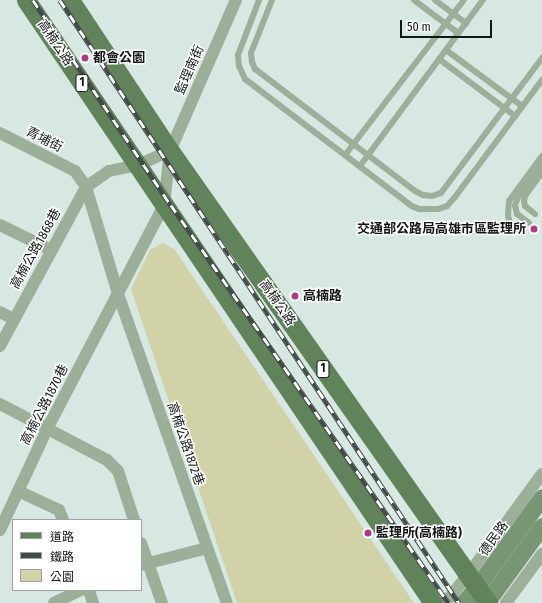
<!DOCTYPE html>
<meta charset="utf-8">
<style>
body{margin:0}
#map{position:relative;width:542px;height:603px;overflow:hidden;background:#d7e7e2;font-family:"Fira Sans Condensed","Noto Sans TC",sans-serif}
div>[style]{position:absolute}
.green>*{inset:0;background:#d2d2a9}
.lane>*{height:6px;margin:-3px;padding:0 3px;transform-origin:3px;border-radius:3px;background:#9caf99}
.street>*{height:12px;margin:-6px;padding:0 6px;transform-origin:6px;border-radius:6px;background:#9caf99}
.secondary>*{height:17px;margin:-8.5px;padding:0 8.5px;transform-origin:8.5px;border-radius:8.5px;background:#799674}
.primary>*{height:19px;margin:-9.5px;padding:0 9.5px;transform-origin:9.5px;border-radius:9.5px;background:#60835a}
.rail>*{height:4.5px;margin-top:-2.25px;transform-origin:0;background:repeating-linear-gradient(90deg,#fff 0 9px,#424a48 0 18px);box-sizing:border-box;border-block:1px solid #424a48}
.dots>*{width:11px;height:11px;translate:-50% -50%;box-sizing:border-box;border:2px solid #fff;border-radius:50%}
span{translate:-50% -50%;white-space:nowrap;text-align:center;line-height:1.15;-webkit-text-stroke:3px #fff;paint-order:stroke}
.shield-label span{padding:1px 3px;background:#fff;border:1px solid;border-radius:3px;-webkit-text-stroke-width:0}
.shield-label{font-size:12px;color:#121716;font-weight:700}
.street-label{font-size:13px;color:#121716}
.poi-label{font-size:13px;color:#121716;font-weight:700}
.left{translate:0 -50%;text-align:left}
.right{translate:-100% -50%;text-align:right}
.legend{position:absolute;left:12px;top:519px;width:130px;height:72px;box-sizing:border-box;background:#fff;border:1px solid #a0a2a2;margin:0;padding:5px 7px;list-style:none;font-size:12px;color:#121716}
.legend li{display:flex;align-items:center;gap:8px;height:20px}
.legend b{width:20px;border:1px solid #a0a2a2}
.scale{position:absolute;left:400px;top:20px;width:92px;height:18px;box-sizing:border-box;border:2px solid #121716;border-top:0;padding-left:5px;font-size:12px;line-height:14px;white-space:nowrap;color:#121716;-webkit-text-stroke:3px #fff;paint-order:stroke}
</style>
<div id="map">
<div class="green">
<i style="clip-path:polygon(163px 243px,175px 250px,414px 603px,237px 603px,131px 289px,150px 250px)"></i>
</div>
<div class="lane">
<i style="left:259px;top:0;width:59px;rotate:110.9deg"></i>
<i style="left:238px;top:55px;width:11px;rotate:85deg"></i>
<i style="left:239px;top:66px;width:14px;rotate:65deg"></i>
<i style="left:245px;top:79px;width:210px;rotate:37.3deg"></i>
<i style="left:412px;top:206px;width:8px;rotate:23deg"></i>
<i style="left:419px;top:209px;width:19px"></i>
<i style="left:438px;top:209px;width:9px;rotate:-18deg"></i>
<i style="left:447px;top:206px;width:12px;rotate:-48deg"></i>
<i style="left:455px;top:197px;width:146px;rotate:-53.4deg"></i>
<i style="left:272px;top:0;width:57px;rotate:111.6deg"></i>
<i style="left:251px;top:53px;width:9px;rotate:84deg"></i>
<i style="left:252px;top:62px;width:8px;rotate:67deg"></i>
<i style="left:255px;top:69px;width:201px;rotate:37.3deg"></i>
<i style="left:415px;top:191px;width:9px;rotate:27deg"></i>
<i style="left:423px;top:195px;width:9px;rotate:6deg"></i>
<i style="left:432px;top:196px;width:9px;rotate:-18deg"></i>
<i style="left:441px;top:193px;width:169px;rotate:-53.2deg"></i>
<i style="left:414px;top:0;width:55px;rotate:36.9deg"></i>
<i style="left:435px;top:0;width:39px;rotate:37deg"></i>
<i style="left:446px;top:50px;width:94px;rotate:36.4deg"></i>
<i style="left:439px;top:59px;width:95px;rotate:36.9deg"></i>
<i style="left:345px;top:155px;width:195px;rotate:-52.5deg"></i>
<i style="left:360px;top:166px;width:207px;rotate:-53.5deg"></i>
<i style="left:535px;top:214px;width:13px;rotate:-141deg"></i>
<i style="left:525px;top:206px;width:5px;rotate:-101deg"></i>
<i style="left:524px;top:201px;width:5px;rotate:-79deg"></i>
<i style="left:525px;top:196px;width:29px;rotate:-54deg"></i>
<i style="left:529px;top:223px;width:15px;rotate:-143deg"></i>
<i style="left:517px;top:214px;width:9px;rotate:-103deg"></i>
<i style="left:515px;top:205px;width:9px;rotate:-69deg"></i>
<i style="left:518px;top:197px;width:41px;rotate:-54deg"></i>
<i style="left:522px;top:232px;width:12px;rotate:-145deg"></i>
<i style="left:512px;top:225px;width:6px;rotate:-121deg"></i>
<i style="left:509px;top:220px;width:5px;rotate:-101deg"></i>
<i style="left:508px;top:215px;width:14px;rotate:-86deg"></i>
<i style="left:509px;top:201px;width:56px;rotate:-53.7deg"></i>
</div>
<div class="street">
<i style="left:0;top:133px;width:84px;rotate:26.9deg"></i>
<i style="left:75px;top:171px;width:19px;rotate:55deg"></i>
<i style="left:86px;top:187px;width:112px;rotate:73.3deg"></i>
<i style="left:118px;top:294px;width:328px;rotate:70.6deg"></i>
<i style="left:0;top:225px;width:57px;rotate:26.1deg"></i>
<i style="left:0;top:312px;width:15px;rotate:28deg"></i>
<i style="left:0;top:346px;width:181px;rotate:-61.6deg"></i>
<i style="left:86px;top:187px;width:28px;rotate:-35deg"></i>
<i style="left:109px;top:171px;width:30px;rotate:-12deg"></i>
<i style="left:138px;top:165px;width:35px;rotate:-24deg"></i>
<i style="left:0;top:404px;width:121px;rotate:27.6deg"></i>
<i style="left:107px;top:460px;width:16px;rotate:45deg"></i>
<i style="left:118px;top:471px;width:52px;rotate:71.9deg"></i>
<i style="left:18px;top:491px;width:45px;rotate:24.9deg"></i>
<i style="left:59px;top:510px;width:11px;rotate:68deg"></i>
<i style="left:0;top:530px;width:111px;rotate:-65deg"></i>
<i style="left:47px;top:429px;width:253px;rotate:-62.4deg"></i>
<i style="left:164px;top:205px;width:54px;rotate:-83.7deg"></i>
<i style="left:170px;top:151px;width:165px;rotate:-66.4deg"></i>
<i style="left:141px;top:543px;width:64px;rotate:70.7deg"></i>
<i style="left:141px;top:565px;width:68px;rotate:-14.4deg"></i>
<i style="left:89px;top:590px;width:14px;rotate:73deg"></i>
<i style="left:54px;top:603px;width:30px;rotate:-26deg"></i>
<i style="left:445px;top:603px;width:36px;rotate:-51deg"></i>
<i style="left:468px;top:575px;width:125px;rotate:-53.8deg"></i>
<i style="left:506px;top:603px;width:61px;rotate:-53.7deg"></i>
</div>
<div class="secondary">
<i style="left:463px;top:603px;width:20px;rotate:-49deg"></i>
<i style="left:476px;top:588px;width:112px;rotate:-54deg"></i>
<i style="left:486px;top:603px;width:95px;rotate:-54deg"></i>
</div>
<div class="primary">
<i style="left:26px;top:0;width:728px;rotate:55.98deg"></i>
<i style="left:70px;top:0;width:181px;rotate:56.5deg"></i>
<i style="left:170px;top:151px;width:553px;rotate:54.87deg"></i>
</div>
<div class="rail">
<i style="left:33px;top:0;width:247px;rotate:56.1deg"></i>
<i style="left:171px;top:205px;width:485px;rotate:55.1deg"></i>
<i style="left:60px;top:0;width:723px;rotate:56.51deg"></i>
</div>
<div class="dots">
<i style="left:85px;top:58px;background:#b1378b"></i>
<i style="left:534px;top:229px;background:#b1378b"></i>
<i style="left:295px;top:296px;background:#b1378b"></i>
<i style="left:368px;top:533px;background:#b1378b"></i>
</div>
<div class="shield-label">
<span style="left:82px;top:83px">1</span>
<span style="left:323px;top:369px">1</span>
</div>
<div class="street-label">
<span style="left:55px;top:43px;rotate:56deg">高楠公路</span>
<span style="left:190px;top:70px;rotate:-66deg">監理南街</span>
<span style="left:44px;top:140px;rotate:27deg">青埔街</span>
<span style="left:36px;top:249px;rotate:-61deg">高楠公路1868巷</span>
<span style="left:277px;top:303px;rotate:55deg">高楠公路</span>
<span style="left:45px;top:405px;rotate:-63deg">高楠公路1870巷</span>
<span style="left:185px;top:444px;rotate:71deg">高楠公路1872巷</span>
<span style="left:494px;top:539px;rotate:-54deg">德民路</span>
</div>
<div class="poi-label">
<span class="left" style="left:93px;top:58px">都會公園</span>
<span class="right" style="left:526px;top:229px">交通部公路局高雄市區監理所</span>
<span class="left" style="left:303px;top:296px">高楠路</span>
<span class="left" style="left:376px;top:533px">監理所(高楠路)</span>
</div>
<ul class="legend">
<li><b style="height:5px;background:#60835a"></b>道路</li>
<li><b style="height:5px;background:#424a48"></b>鐵路</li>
<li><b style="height:11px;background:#d2d2a9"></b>公園</li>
</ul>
<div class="scale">50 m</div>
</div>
